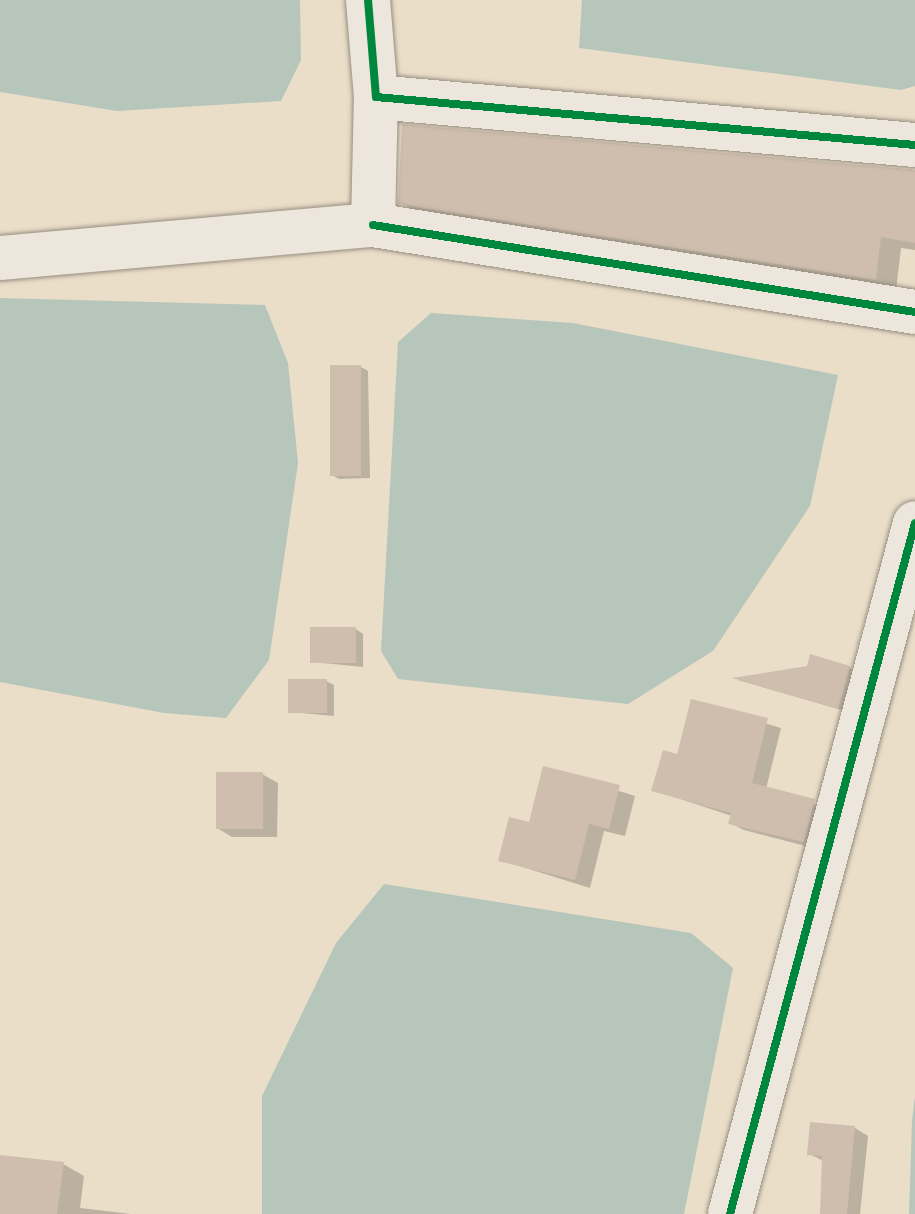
<!DOCTYPE html>
<style>
body{margin:0}
#map{position:relative;width:915px;height:1214px;overflow:hidden;background:#eadec8;font-family:"IM FELL DW Pica",serif}
div>[style]{position:absolute}
.water>*{inset:0;background:#b6c6bb}
.shadow>*{inset:0;background:#0003}
.building>*{inset:0;background:#cfbeae;transform-origin:0 0}
.roads{filter:drop-shadow(0 0 2px #978e80) drop-shadow(0 0 2px #978e80)}
.minor>*{height:44px;margin:-22px;padding:0 22px;transform-origin:22px;border-radius:22px;background:#ede6dc}
.cycleway>*{height:8px;margin:-4px;padding:0 4px;transform-origin:4px;border-radius:4px;background:#00873e}
span{translate:-50% -50%;white-space:nowrap;text-align:center;line-height:1.15;-webkit-text-stroke:6px #faecd2;paint-order:stroke}
</style>
<div id="map">
<div class="water">
<i style="clip-path:polygon(0 0,300px 0,301px 60px,281px 101px,117px 111px,0 92px)"></i>
<i style="clip-path:polygon(582px 0,915px 0,915px 86px,901px 90px,579px 48px)"></i>
<i style="clip-path:polygon(0 298px,265px 305px,288px 363px,298px 463px,269px 660px,226px 718px,164px 713px,0 682px)"></i>
<i style="clip-path:polygon(431px 313px,573px 323px,838px 375px,810px 506px,713px 651px,628px 704px,398px 679px,381px 651px,398px 342px)"></i>
<i style="clip-path:polygon(384px 884px,691px 933px,733px 968px,684px 1214px,262px 1214px,262px 1096px,336px 943px)"></i>
<i style="clip-path:polygon(915px 1096px,915px 1214px,909px 1214px,912px 1121px)"></i>
</div>
<div class="shadow">
<i style="clip-path:polygon(404px 127px,915px 170px,915px 250px,901px 248px,896px 291px,421px 214px,401px 203px)"></i>
<i style="clip-path:polygon(361px 367px,368px 371px,370px 478px,339px 479px,332px 475px)"></i>
<i style="clip-path:polygon(356px 629px,363px 634px,363px 667px,312px 662px)"></i>
<i style="clip-path:polygon(849px 667px,856px 672px,845px 711px,738px 680px)"></i>
<i style="clip-path:polygon(326px 681px,334px 685px,334px 716px,290px 712px)"></i>
<i style="clip-path:polygon(692px 701px,781px 728px,766px 789px,828px 809px,817px 849px,744px 830px,730px 823px,732px 816px,653px 790px,679px 756px)"></i>
<i style="clip-path:polygon(545px 768px,635px 796px,625px 836px,604px 831px,590px 888px,500px 860px,530px 825px)"></i>
<i style="clip-path:polygon(262px 774px,278px 783px,277px 837px,232px 837px,217px 828px)"></i>
<i style="clip-path:polygon(812px 1124px,855px 1128px,868px 1136px,860px 1214px,822px 1214px,824px 1161px,809px 1154px)"></i>
<i style="clip-path:polygon(0 1157px,63px 1164px,84px 1176px,80px 1208px,131px 1214px,0 1214px)"></i>
</div>
<div class="building">
<i style="clip-path:polygon(402px 124px,915px 170px,915px 243px,881px 237px,876px 280px,398px 204px)"></i>
<i style="left:330px;top:365px;width:31px;height:111px"></i>
<i style="left:356px;top:627px;width:36px;height:46px;rotate:90deg"></i>
<i style="clip-path:polygon(810px 654px,850px 666px,838px 709px,732px 678px,807px 666px)"></i>
<i style="left:288px;top:679px;width:39px;height:34px"></i>
<i style="clip-path:polygon(691px 699px,768px 718px,752px 783px,815px 799px,804px 842px,728px 824px,731px 813px,651px 791px,663px 750px,677px 754px)"></i>
<i style="clip-path:polygon(543px 766px,620px 785px,609px 829px,589px 824px,575px 880px,498px 861px,509px 817px,529px 822px)"></i>
<i style="left:216px;top:772px;width:47px;height:57px"></i>
<i style="clip-path:polygon(810px 1122px,855px 1126px,847px 1214px,820px 1214px,822px 1156px,807px 1155px)"></i>
<i style="clip-path:polygon(0 1155px,64px 1162px,57px 1214px,0 1214px)"></i>
</div>
<div class="roads">
<div class="minor">
<i style="left:368px;top:0;width:97px;rotate:85.3deg"></i>
<i style="left:376px;top:97px;width:541px;rotate:5.09deg"></i>
<i style="left:373px;top:225px;width:549px;rotate:9.12deg"></i>
<i style="left:0;top:258px;width:374px;rotate:-5.1deg"></i>
<i style="left:373px;top:225px;width:128px;rotate:-88.7deg"></i>
<i style="left:730px;top:1214px;width:715px;rotate:-75.01deg"></i>
</div>
</div>
<div class="cycleway">
<i style="left:368px;top:0;width:97px;rotate:85.3deg"></i>
<i style="left:376px;top:97px;width:541px;rotate:5.09deg"></i>
<i style="left:373px;top:225px;width:549px;rotate:9.12deg"></i>
<i style="left:730px;top:1214px;width:715px;rotate:-75.01deg"></i>
</div>
</div>
